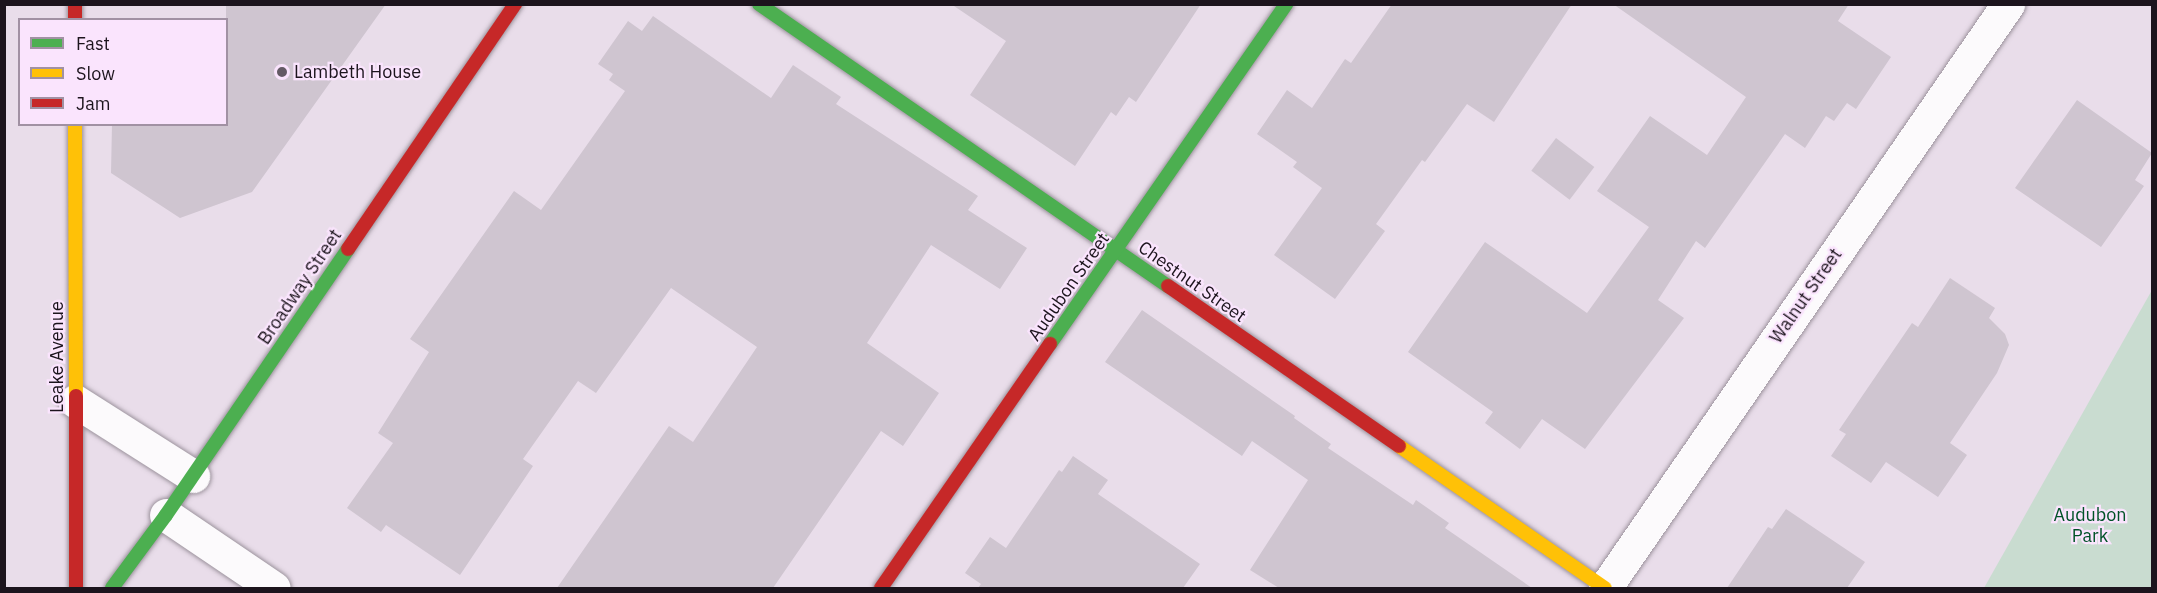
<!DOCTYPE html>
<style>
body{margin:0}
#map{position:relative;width:2157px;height:593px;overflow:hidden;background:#e9ddea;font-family:"IBM Plex Sans",sans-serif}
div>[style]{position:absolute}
.green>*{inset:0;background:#c9dcd0}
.building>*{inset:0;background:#cfc5d0;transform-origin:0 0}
.roads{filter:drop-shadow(0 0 2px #9c939d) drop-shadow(0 0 2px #9c939d)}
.street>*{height:33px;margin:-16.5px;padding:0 16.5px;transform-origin:16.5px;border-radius:16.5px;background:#fcfafc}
.fast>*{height:14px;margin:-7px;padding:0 7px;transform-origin:7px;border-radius:7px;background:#4caf50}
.slow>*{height:14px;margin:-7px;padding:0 7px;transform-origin:7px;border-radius:7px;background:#ffc107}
.jam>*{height:14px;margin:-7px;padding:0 7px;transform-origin:7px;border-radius:7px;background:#c62828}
.dots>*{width:16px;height:16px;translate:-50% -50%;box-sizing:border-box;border:3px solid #fae4fd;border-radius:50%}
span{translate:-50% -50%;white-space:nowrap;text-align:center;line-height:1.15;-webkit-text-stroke:4.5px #fae4fd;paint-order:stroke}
.poi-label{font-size:18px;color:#1c141d}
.left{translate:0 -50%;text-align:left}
.street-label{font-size:18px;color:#1c141d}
.park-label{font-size:18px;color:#005227}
.frame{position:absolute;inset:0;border:6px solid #1c141d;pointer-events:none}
.legend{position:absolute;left:18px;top:18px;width:210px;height:108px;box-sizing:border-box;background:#fae4fd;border:2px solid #a191a3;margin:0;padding:8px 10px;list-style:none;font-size:18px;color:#1c141d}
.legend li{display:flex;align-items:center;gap:12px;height:30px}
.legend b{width:30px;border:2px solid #a191a3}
</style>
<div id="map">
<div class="green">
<i style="clip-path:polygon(2152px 290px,2152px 588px,1984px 588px)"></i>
</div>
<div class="building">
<i style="clip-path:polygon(226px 4px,386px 4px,252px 192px,180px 218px,111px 173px,112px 124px,226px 124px)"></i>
<i style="clip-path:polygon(951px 4px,1201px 4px,1136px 102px,1129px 97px,1116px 116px,1111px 112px,1075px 166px,970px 95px,1006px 41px)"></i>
<i style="clip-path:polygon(1392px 4px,1572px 4px,1494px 122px,1467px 104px,1425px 162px,1422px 160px,1376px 224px,1385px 231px,1335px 299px,1274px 255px,1322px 188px,1293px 167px,1297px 162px,1257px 134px,1287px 90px,1312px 108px,1345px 59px,1351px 63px)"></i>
<i style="clip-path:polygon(1613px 4px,1849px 4px,1838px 21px,1891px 57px,1856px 109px,1847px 103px,1834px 121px,1826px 116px,1805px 148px,1785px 134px,1705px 248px,1696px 241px,1658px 300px,1684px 318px,1585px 449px,1542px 419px,1520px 449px,1485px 423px,1493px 412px,1408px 352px,1485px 242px,1587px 313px,1649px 227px,1597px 191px,1650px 116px,1707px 155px,1746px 97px)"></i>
<i style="clip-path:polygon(653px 16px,771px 98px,793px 65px,841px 97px,836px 104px,978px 196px,968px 210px,1027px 248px,1000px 289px,931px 245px,867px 343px,939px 393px,903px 446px,881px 431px,773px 588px,557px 588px,669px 426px,693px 442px,757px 347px,671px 288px,596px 393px,578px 381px,523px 459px,533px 466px,460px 575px,386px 525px,381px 532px,347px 508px,393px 443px,378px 433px,429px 352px,410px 339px,514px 191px,541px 210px,625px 91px,609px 80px,613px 74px,598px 64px,628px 21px,642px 31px)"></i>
<i style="clip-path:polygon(2077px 100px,2152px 153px,2135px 180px,2144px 186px,2101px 247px,2015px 188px)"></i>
<i style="left:1556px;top:138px;width:48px;height:41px;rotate:37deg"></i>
<i style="clip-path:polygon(1950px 278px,1995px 308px,1989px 318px,2005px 334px,2009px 345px,1997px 373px,1950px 443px,1967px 455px,1938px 497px,1886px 462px,1871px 483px,1831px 456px,1846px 434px,1839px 430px,1912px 323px,1918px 327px)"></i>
<i style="clip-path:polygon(1142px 310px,1295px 416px,1294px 418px,1331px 444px,1328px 448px,1413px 505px,1416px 500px,1449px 523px,1445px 528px,1532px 588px,1279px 588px,1250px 570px,1308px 480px,1252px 441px,1242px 456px,1105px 362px)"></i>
<i style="clip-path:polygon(1073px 456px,1108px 480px,1098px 494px,1200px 564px,1183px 588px,978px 588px,981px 584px,965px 573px,990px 537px,1006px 548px,1059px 470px,1062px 472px)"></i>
<i style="clip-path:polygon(1786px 509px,1865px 562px,1847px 588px,1727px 588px,1768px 527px,1772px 529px)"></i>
</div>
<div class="roads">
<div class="street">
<i style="left:75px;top:401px;width:140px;rotate:32.4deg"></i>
<i style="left:166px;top:515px;width:130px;rotate:34.1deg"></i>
<i style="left:1605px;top:588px;width:710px;rotate:-55.39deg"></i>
</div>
<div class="fast">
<i style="left:759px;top:4px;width:497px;rotate:34.6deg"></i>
<i style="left:1050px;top:344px;width:414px;rotate:-55.2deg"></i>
<i style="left:112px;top:588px;width:91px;rotate:-53.5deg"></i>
<i style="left:166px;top:515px;width:322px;rotate:-55.6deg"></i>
</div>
<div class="slow">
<i style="left:75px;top:124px;width:272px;rotate:89.8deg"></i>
<i style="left:1399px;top:446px;width:250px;rotate:34.6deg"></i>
</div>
<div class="jam">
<i style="left:75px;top:4px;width:16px;rotate:90deg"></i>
<i style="left:348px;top:249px;width:297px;rotate:-55.7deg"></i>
<i style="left:1168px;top:286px;width:281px;rotate:34.7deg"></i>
<i style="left:76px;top:396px;width:192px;rotate:90deg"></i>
<i style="left:881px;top:588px;width:297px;rotate:-55.3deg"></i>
</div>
</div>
<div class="dots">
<i style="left:282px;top:72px;background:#645a65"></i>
</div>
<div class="poi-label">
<span class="left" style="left:294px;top:72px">Lambeth House</span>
</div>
<div class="street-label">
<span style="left:1192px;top:282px;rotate:35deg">Chestnut Street</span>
<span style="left:300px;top:287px;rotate:-56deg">Broadway Street</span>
<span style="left:1069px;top:287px;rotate:-55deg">Audubon Street</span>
<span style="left:1806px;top:296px;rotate:-55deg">Walnut Street</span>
<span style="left:57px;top:357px;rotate:-90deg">Leake Avenue</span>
</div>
<div class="park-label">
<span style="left:2090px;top:526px">Audubon<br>Park</span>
</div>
<div class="frame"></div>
<ul class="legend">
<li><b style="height:8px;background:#4caf50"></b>Fast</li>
<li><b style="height:8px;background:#ffc107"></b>Slow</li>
<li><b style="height:8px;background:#c62828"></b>Jam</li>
</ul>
</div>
